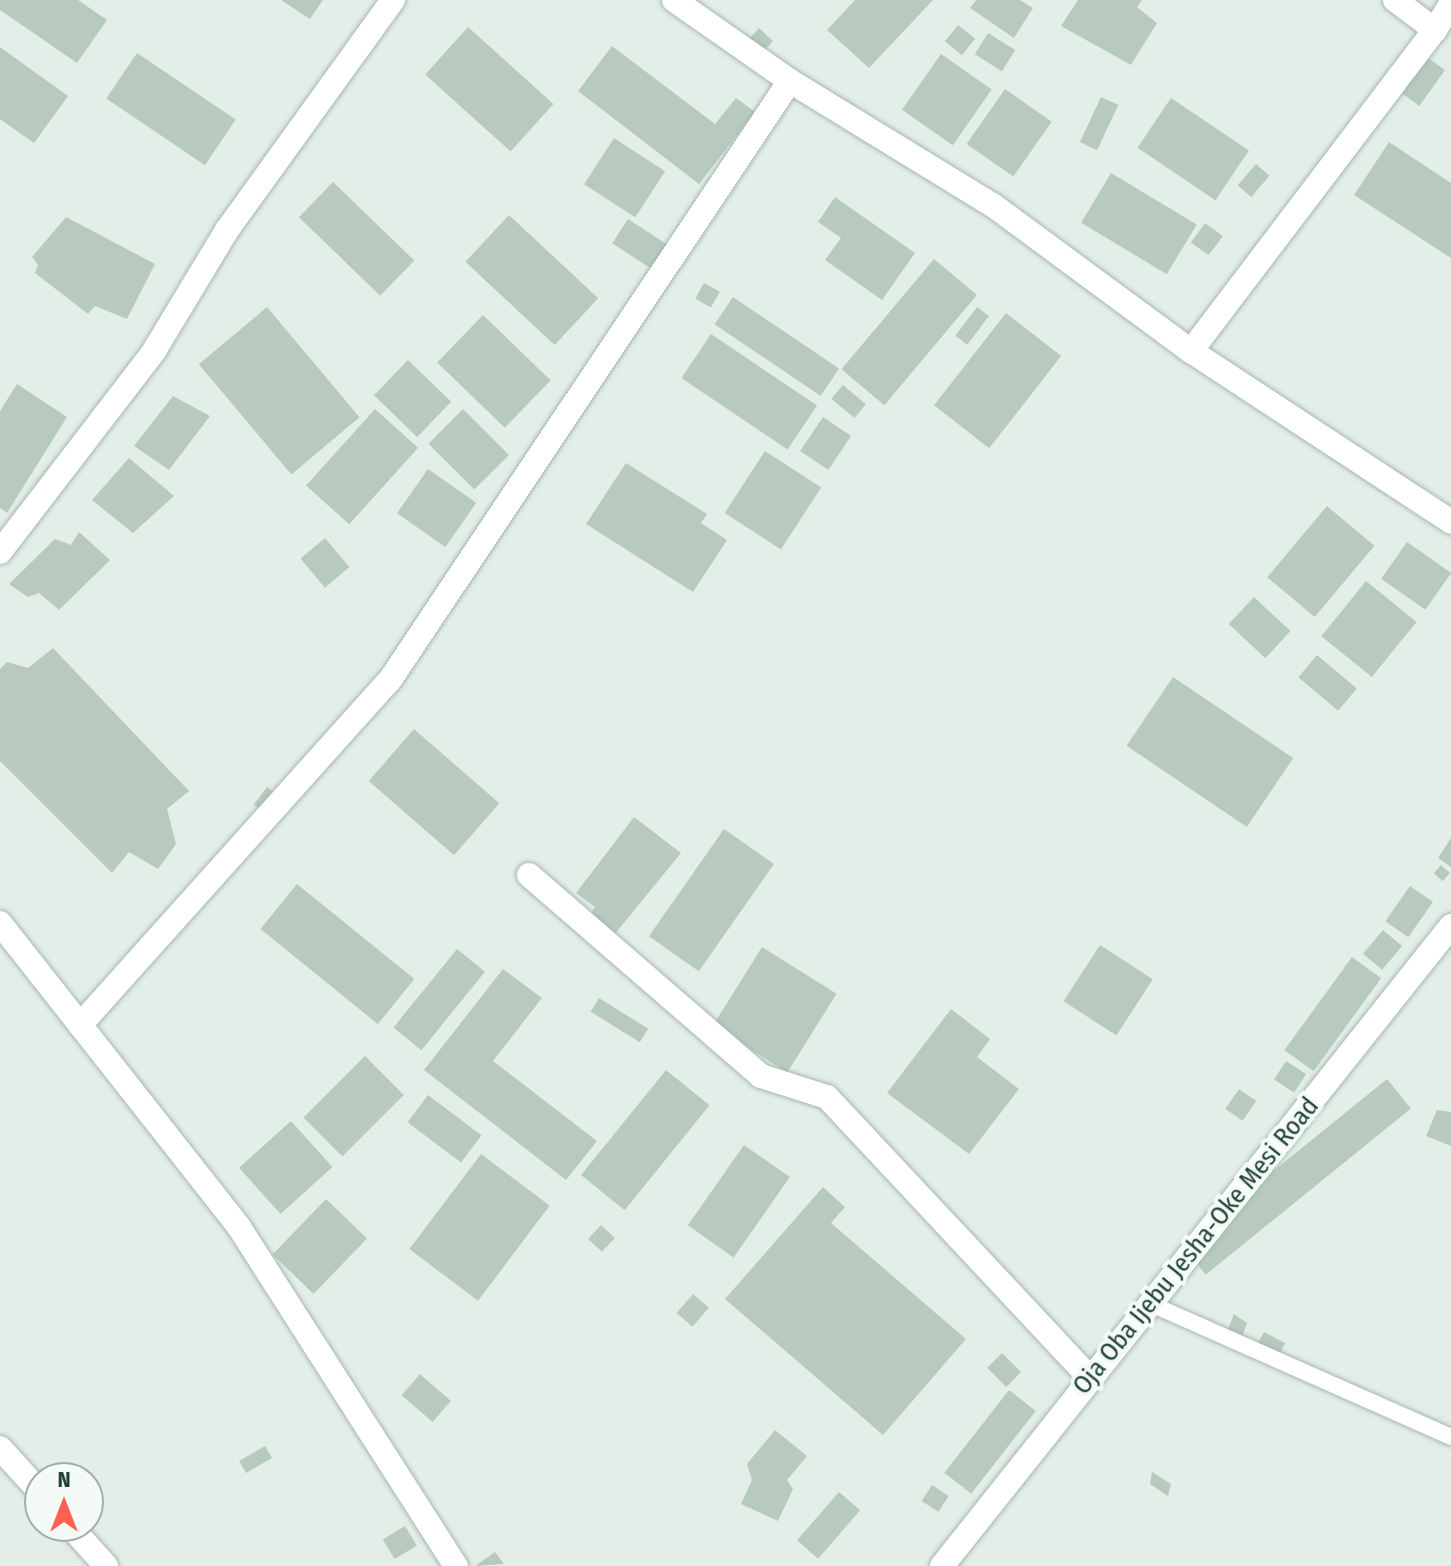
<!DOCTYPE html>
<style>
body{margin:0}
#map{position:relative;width:1451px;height:1566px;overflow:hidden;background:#e3eee8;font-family:"Fira Sans Condensed",sans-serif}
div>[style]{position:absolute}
.building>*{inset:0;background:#b8cac0;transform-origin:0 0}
.roads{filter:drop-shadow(0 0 2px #a5b7ae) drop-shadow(0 0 2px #a5b7ae)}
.service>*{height:16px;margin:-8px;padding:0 8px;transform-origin:8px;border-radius:8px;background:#fff}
.minor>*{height:24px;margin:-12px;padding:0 12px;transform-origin:12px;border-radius:12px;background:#fff}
.secondary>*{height:24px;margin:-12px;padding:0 12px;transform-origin:12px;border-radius:12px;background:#fff}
span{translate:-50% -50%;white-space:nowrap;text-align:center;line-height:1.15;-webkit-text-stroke:8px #f4faf6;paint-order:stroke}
.street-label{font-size:26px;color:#214234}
.north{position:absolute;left:24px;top:1462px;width:80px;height:80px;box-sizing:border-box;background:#f4faf6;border:2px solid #a0b0a8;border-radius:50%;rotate:0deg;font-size:22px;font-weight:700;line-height:32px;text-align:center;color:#214234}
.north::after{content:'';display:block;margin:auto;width:28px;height:36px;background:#ff6151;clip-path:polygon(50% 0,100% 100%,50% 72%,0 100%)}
</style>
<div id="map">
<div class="building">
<i style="clip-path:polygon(0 0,78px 0,107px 20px,77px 63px,0 10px)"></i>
<i style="clip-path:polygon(281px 0,323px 0,310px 19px)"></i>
<i style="clip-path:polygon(855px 0,933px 0,869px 68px,827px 30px)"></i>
<i style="clip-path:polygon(976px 0,1020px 0,1033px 8px,1014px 38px,970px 8px)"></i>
<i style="clip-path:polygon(1078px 0,1142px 0,1137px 7px,1157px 23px,1131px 65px,1061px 26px)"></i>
<i style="left:958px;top:25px;width:22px;height:21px;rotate:39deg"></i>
<i style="left:468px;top:27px;width:115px;height:64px;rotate:42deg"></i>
<i style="left:759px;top:28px;width:19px;height:16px;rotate:43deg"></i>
<i style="left:988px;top:33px;width:32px;height:25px;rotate:32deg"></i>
<i style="clip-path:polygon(612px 46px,715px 124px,736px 98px,755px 112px,699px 184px,578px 91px)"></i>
<i style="clip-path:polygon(0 47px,68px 96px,34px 143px,0 119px)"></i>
<i style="left:137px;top:53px;width:119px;height:55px;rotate:34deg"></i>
<i style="left:941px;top:54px;width:62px;height:68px;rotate:35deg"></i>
<i style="left:1424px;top:55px;width:26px;height:44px;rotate:36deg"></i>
<i style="left:1005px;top:89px;width:57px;height:67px;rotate:35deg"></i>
<i style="left:1101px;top:97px;width:19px;height:50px;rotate:25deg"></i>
<i style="left:1171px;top:98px;width:94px;height:60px;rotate:34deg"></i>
<i style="left:614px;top:138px;width:61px;height:55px;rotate:33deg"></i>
<i style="clip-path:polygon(1389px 142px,1451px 183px,1451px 258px,1354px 195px)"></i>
<i style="left:1256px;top:164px;width:18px;height:28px;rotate:41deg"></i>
<i style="left:1111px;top:173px;width:100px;height:58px;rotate:31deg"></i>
<i style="left:333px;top:182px;width:113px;height:49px;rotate:44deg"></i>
<i style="clip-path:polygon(835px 197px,915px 253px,882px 300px,825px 260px,841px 238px,818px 222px)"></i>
<i style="left:509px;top:215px;width:122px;height:64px;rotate:43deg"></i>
<i style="clip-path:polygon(66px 217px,155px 264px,127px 319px,95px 306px,88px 314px,35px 273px,38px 265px,32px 257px)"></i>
<i style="left:628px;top:219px;width:54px;height:29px;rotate:33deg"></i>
<i style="left:1205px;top:223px;width:22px;height:24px;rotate:36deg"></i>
<i style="left:934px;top:259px;width:56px;height:144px;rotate:40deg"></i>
<i style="left:704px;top:283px;width:18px;height:18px;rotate:29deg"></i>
<i style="left:733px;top:297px;width:128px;height:33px;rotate:34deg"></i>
<i style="left:267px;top:307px;width:144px;height:89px;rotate:50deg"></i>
<i style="left:977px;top:307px;width:15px;height:36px;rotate:37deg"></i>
<i style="left:1006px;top:313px;width:70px;height:117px;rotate:38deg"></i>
<i style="left:483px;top:315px;width:94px;height:66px;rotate:44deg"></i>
<i style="left:711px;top:334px;width:128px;height:53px;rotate:34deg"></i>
<i style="left:408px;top:360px;width:60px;height:49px;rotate:44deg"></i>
<i style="clip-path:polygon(17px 384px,67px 417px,7px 513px,0 508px,0 411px)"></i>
<i style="left:843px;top:385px;width:30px;height:18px;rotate:40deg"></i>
<i style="clip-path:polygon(173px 396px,210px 416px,169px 470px,134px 446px)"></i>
<i style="left:375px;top:409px;width:58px;height:103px;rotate:42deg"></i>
<i style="left:463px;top:409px;width:65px;height:49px;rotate:45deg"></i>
<i style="left:823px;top:417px;width:34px;height:41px;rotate:34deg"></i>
<i style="left:765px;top:451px;width:67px;height:74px;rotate:33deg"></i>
<i style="clip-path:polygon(129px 458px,174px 496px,133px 533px,92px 500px)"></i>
<i style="clip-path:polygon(626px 463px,707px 514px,701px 523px,727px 540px,693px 592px,586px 524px)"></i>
<i style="left:428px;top:469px;width:59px;height:54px;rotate:35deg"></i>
<i style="left:1327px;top:506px;width:62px;height:93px;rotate:40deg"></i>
<i style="clip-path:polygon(79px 532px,110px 560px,59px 610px,39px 593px,28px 597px,9px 584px,55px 539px,71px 545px)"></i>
<i style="left:325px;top:538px;width:38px;height:32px;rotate:50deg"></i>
<i style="left:1407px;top:542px;width:54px;height:45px;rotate:35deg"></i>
<i style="left:1366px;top:581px;width:65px;height:71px;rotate:39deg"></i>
<i style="left:1254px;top:597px;width:50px;height:37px;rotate:43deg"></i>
<i style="clip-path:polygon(53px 648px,189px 791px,167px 809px,176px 844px,158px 869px,129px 852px,112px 873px,0 761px,0 669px,7px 662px,28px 668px)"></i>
<i style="left:1317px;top:655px;width:52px;height:29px;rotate:40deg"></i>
<i style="left:1173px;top:677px;width:145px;height:83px;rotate:34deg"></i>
<i style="left:414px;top:729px;width:113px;height:69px;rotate:41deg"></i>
<i style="left:267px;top:787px;width:15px;height:22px;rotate:37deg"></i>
<i style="clip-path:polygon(634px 817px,681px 853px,614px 935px,589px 916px,595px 907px,576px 893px)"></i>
<i style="left:724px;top:829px;width:61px;height:131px;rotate:35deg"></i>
<i style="clip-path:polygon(1451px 838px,1451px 867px,1438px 858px)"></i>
<i style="left:1441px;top:865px;width:12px;height:11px;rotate:42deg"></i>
<i style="left:297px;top:884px;width:151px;height:58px;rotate:39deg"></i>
<i style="left:1410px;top:886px;width:28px;height:43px;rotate:35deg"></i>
<i style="left:1383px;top:930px;width:25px;height:31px;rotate:40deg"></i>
<i style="left:1100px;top:945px;width:63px;height:67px;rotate:33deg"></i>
<i style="left:762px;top:947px;width:88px;height:93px;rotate:32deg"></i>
<i style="left:457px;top:949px;width:36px;height:101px;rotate:39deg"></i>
<i style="left:1352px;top:957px;width:36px;height:115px;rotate:36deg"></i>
<i style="clip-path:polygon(503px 969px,542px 998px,493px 1061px,597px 1141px,566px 1180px,424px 1070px)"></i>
<i style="left:599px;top:998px;width:58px;height:16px;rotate:32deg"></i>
<i style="clip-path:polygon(951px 1009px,990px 1039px,977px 1057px,1019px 1089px,969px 1154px,887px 1093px)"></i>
<i style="left:365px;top:1056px;width:55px;height:87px;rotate:45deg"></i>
<i style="left:1286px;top:1061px;width:24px;height:22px;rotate:33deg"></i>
<i style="left:666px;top:1070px;width:56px;height:135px;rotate:39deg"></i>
<i style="left:1387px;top:1079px;width:38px;height:264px;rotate:51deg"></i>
<i style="left:1239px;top:1089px;width:21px;height:24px;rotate:35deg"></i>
<i style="left:428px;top:1095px;width:67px;height:34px;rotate:37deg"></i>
<i style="clip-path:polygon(1437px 1110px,1451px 1112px,1451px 1146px,1426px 1136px)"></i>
<i style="left:291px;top:1121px;width:62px;height:70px;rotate:48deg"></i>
<i style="left:744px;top:1145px;width:56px;height:98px;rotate:35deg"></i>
<i style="left:481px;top:1154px;width:86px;height:119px;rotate:37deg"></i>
<i style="clip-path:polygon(823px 1187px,845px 1207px,831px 1223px,966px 1339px,883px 1435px,725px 1299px)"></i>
<i style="left:326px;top:1199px;width:57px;height:77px;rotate:44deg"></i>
<i style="left:601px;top:1225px;width:19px;height:19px;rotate:43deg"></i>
<i style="left:693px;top:1294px;width:21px;height:25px;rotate:41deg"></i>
<i style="clip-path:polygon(1234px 1314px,1247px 1323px,1242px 1337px,1227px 1332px)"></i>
<i style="left:1264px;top:1332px;width:24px;height:15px;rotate:28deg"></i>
<i style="left:1002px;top:1353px;width:27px;height:21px;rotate:45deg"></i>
<i style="left:420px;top:1374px;width:41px;height:28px;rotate:41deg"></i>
<i style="left:1009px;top:1390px;width:34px;height:105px;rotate:38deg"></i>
<i style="clip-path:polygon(775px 1430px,807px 1456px,787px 1480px,793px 1489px,778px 1521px,741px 1504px,752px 1480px,747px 1464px)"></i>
<i style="left:265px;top:1446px;width:14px;height:30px;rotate:60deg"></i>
<i style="clip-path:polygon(1152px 1472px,1171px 1484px,1168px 1496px,1150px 1484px)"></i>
<i style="left:932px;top:1485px;width:20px;height:19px;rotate:33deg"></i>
<i style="left:839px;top:1492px;width:28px;height:64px;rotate:41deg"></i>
<i style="left:405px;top:1526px;width:23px;height:26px;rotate:59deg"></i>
<i style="clip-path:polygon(495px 1552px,504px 1564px,475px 1566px)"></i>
</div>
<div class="roads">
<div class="service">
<i style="left:1151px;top:1304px;width:328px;rotate:23.9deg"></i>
</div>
<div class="minor">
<i style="left:674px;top:0;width:141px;rotate:34.9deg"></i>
<i style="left:790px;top:81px;width:239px;rotate:31.5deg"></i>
<i style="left:994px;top:206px;width:245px;rotate:36.4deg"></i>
<i style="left:1191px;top:351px;width:311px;rotate:33.3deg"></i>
<i style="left:1435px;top:30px;width:31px;rotate:-59deg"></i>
<i style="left:1191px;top:351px;width:403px;rotate:-52.8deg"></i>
<i style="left:1435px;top:30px;width:50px;rotate:-143.1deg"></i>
<i style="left:0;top:552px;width:253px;rotate:-52.5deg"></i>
<i style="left:154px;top:351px;width:141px;rotate:-58.9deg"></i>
<i style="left:227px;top:230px;width:284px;rotate:-54.2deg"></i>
<i style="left:529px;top:875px;width:307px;rotate:40.9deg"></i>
<i style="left:761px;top:1076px;width:69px;rotate:17.7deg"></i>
<i style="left:827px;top:1097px;width:383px;rotate:46.9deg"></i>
<i style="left:0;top:923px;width:387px;rotate:51.8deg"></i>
<i style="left:239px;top:1227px;width:403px;rotate:57.4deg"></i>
<i style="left:80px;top:1025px;width:464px;rotate:-48.1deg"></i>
<i style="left:390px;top:680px;width:720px;rotate:-56.27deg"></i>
<i style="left:0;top:1448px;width:59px;rotate:47.7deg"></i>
<i style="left:70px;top:1526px;width:54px;rotate:48deg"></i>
</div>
<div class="secondary">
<i style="left:942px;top:1566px;width:818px;rotate:-51.5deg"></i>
</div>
</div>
<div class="street-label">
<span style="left:1196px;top:1246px;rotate:-51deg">Oja Oba Ijebu Jesha-Oke Mesi Road</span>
</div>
<div class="north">N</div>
</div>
